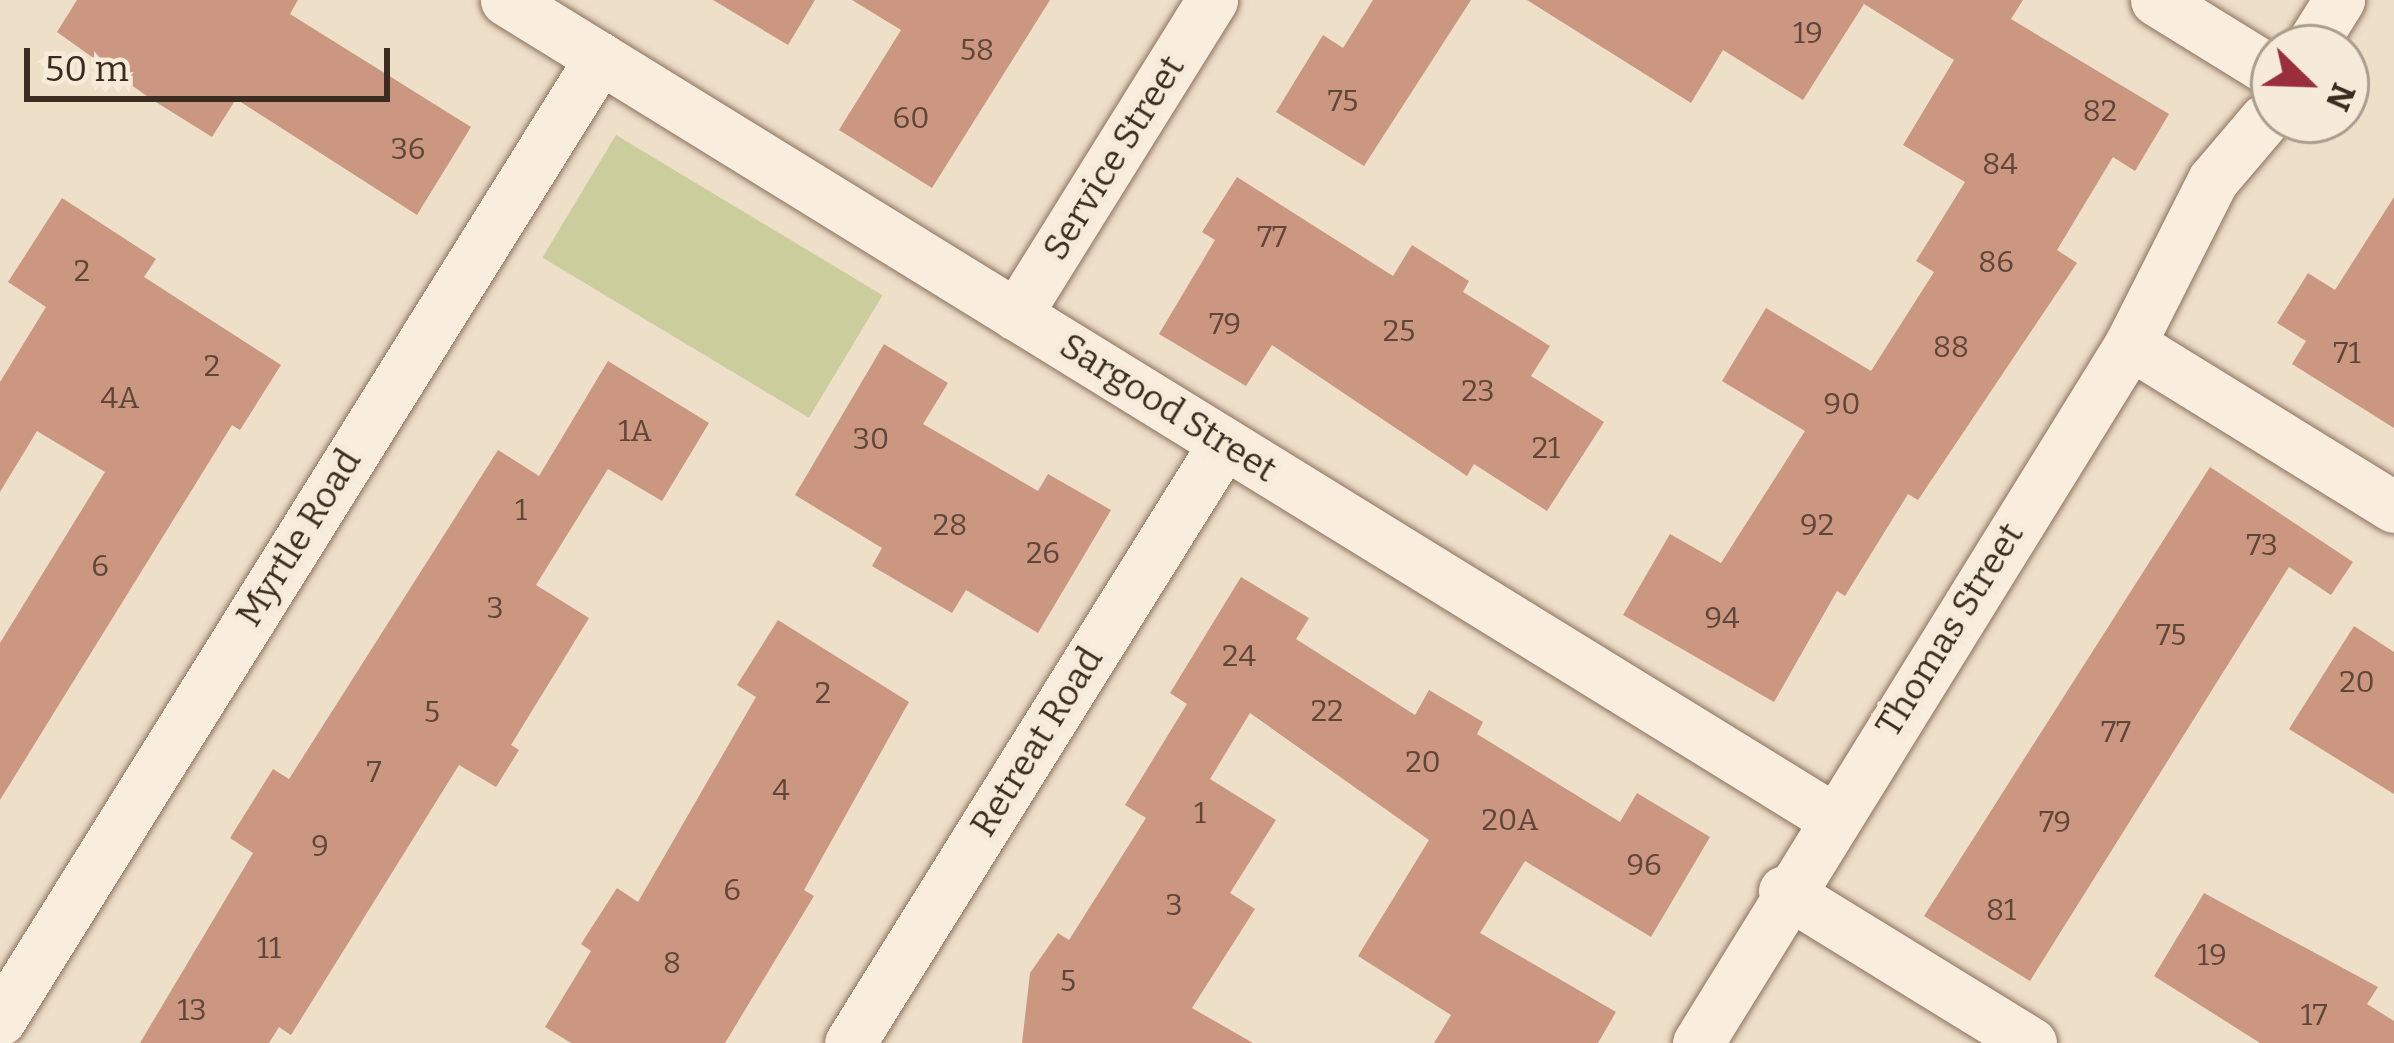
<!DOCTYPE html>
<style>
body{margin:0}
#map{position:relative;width:2394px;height:1043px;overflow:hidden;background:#eedfc9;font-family:Bitter,serif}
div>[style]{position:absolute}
.green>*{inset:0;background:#cccd9d;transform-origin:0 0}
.building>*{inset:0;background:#cc9780}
.roads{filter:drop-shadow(0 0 3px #8b715e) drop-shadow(0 0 3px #8b715e)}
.minor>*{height:51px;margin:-25.5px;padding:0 25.5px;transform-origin:25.5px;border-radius:25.5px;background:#f9eddd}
span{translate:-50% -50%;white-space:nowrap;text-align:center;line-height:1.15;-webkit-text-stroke:9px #f6ead9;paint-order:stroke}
.number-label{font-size:30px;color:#604639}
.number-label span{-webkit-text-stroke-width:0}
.street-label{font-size:36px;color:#3c2b21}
.north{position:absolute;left:2250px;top:24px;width:120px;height:120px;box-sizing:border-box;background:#f6ead9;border:3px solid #ac9e8f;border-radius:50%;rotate:113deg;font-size:33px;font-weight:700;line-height:48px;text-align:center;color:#3c2b21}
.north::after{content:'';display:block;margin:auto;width:42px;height:54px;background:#992f3b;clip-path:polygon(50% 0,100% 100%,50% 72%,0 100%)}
.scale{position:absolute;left:24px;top:48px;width:366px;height:54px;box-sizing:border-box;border:6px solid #3c2b21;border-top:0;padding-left:15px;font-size:36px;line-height:42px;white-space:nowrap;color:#3c2b21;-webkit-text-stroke:9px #f6ead9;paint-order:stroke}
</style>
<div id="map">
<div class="green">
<i style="left:616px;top:135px;width:311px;height:143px;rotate:31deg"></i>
</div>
<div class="building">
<i style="clip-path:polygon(77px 0,298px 0,290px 14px,471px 127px,417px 215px,236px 99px,212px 137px,151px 99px,57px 32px)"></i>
<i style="clip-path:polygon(713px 0,815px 0,788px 45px)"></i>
<i style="clip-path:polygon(852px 0,1050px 0,932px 188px,839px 130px,901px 30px)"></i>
<i style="clip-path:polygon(1373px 0,1471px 0,1364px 166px,1276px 112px,1323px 35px,1343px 48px)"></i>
<i style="clip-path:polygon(1527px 0,2023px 0,2011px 19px,2169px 114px,2135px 171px,2113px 157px,2057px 250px,2077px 263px,1918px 500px,1908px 494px,1845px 596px,1837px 591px,1774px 702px,1623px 615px,1670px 534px,1721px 563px,1805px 431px,1722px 381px,1766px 308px,1871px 371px,1934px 272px,1916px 261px,1965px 182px,1903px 145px,1954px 60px,1864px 4px,1803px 100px,1723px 50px,1691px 103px)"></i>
<i style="clip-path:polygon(1237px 177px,1393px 276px,1412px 245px,1469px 281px,1463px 292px,1550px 346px,1531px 376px,1604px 422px,1547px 511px,1474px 464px,1467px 476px,1272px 345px,1246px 386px,1159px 334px,1215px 240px,1202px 232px)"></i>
<i style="clip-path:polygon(2394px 197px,2394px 428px,2292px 364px,2306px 341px,2277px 323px,2308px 273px,2335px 290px)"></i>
<i style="clip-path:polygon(62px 198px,156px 259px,144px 277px,281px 365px,240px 430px,232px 425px,0 800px,0 643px,105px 472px,37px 431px,0 492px,0 382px,46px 307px,8px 282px)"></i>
<i style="clip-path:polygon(884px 344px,948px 383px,923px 424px,1038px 491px,1048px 474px,1111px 510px,1038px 633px,966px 590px,952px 613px,872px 566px,882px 548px,795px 495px)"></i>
<i style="clip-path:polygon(608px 361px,709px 423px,662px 501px,608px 469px,536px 585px,589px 618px,511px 745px,519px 750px,496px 787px,459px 765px,291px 1035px,279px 1027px,269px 1043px,140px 1043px,253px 853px,230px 838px,273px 769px,289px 779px,498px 450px,539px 476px)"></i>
<i style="clip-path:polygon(2210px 467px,2353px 562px,2331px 595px,2289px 567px,2030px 981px,1924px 916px)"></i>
<i style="clip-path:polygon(1241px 577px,1309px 618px,1296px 639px,1415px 715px,1429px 690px,1483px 722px,1477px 734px,1620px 822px,1637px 793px,1710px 837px,1651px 937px,1525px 861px,1480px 933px,1616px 1012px,1598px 1043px,1434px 1043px,1451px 1015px,1358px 956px,1429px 840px,1250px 713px,1210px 779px,1276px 820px,1230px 893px,1255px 909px,1192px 1008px,1253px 1043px,1022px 1043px,1030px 973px,1058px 933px,1069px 940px,1146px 818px,1125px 805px,1187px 704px,1170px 693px)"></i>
<i style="clip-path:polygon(778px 620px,909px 702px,804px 890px,814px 896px,725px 1043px,571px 1043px,545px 1027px,591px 951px,581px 944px,617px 888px,638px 902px,756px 697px,737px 685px)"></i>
<i style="clip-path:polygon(2354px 626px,2394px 652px,2394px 794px,2289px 729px)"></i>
<i style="clip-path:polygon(2204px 893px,2378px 987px,2367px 1004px,2394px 1021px,2394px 1043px,2260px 1043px,2154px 976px)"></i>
</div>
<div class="roads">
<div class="minor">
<i style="left:506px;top:0;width:1557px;rotate:31.66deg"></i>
<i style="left:2156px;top:0;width:139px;rotate:31.7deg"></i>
<i style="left:2309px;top:48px;width:57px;rotate:-58deg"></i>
<i style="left:1016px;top:315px;width:371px;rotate:-58.1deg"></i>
<i style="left:2130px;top:344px;width:310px;rotate:31.7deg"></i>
<i style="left:1784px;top:891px;width:290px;rotate:31.6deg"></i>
<i style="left:0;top:1020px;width:1134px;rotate:-58.05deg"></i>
<i style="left:850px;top:1043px;width:707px;rotate:-58.06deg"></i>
<i style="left:1698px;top:1043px;width:822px;rotate:-58.28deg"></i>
<i style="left:2130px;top:344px;width:184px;rotate:-63.2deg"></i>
<i style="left:2213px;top:180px;width:80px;rotate:-49.6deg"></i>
</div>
</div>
<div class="number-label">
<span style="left:1808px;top:33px">19</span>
<span style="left:977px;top:50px">58</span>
<span style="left:1343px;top:101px">75</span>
<span style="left:2100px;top:111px">82</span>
<span style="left:911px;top:118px">60</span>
<span style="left:408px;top:149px">36</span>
<span style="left:2000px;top:164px">84</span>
<span style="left:1272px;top:237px">77</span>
<span style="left:1996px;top:262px">86</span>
<span style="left:82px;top:271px">2</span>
<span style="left:1225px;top:324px">79</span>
<span style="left:1399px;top:331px">25</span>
<span style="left:1951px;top:347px">88</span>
<span style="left:2347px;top:353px">71</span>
<span style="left:212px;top:366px">2</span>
<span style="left:1478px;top:391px">23</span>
<span style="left:120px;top:398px">4A</span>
<span style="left:1842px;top:404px">90</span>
<span style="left:635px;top:431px">1A</span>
<span style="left:871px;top:439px">30</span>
<span style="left:1546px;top:448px">21</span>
<span style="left:521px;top:510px">1</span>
<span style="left:950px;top:525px">28</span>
<span style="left:1817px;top:525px">92</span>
<span style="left:2262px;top:545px">73</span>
<span style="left:1043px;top:553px">26</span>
<span style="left:100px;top:566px">6</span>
<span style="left:495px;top:608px">3</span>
<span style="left:1722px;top:618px">94</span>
<span style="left:2171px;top:635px">75</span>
<span style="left:1239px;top:656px">24</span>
<span style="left:2357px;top:682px">20</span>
<span style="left:823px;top:693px">2</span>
<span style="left:1327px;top:711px">22</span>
<span style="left:432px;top:712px">5</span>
<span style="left:2116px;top:732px">77</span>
<span style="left:1423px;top:762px">20</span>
<span style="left:374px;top:772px">7</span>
<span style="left:781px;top:790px">4</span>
<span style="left:1200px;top:813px">1</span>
<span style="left:1510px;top:820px">20A</span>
<span style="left:2055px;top:822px">79</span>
<span style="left:320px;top:846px">9</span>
<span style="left:1644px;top:865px">96</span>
<span style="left:732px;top:890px">6</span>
<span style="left:1174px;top:905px">3</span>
<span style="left:2001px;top:910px">81</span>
<span style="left:269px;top:948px">11</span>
<span style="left:2212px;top:955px">19</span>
<span style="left:672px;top:963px">8</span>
<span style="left:1068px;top:981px">5</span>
<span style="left:192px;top:1010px">13</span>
<span style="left:2314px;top:1015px">17</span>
</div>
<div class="street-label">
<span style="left:1114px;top:158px;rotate:-58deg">Service Street</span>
<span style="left:1168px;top:408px;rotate:32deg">Sargood Street</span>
<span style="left:299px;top:538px;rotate:-58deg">Myrtle Road</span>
<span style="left:1950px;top:630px;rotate:-58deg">Thomas Street</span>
<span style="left:1037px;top:742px;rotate:-58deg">Retreat Road</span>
</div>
<div class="north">N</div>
<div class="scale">50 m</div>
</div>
